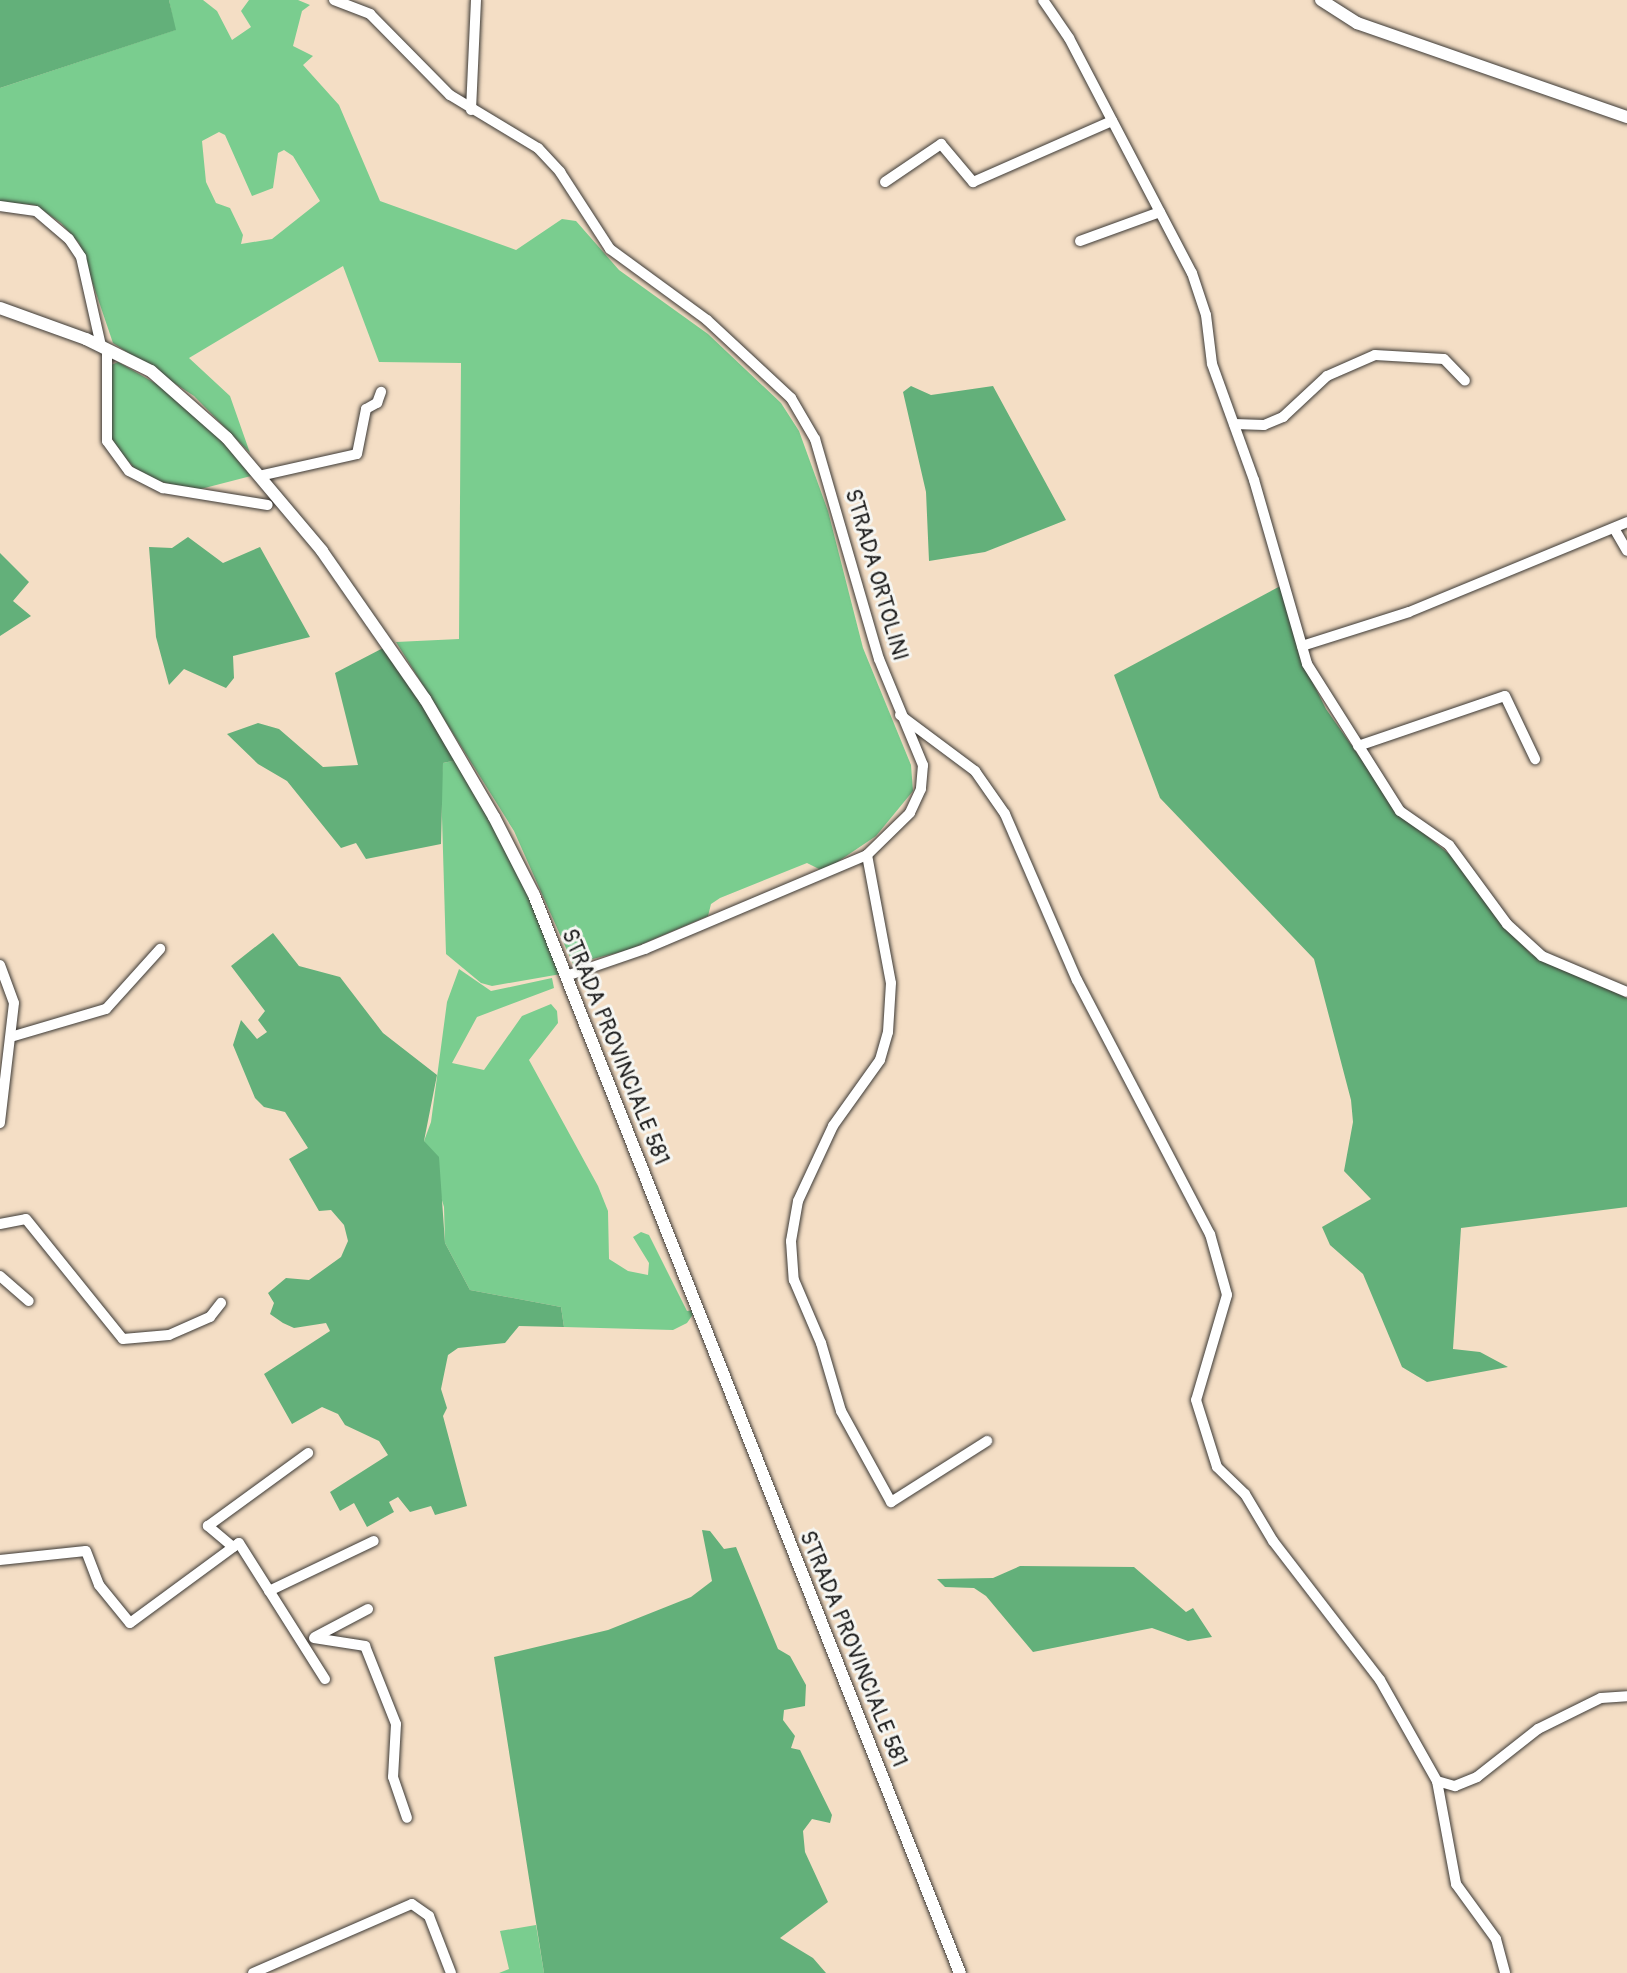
<!DOCTYPE html>
<style>
body{margin:0}
#map{position:relative;width:1627px;height:1973px;overflow:hidden;background:#f4dec5;font-family:Pangolin,sans-serif}
div>[style]{position:absolute}
.green>*{inset:0;background:#7acd8f}
.forest>*{inset:0;background:#63b07a}
.roads{filter:drop-shadow(0 0 2px #3c3935) drop-shadow(0 0 2px #3c3935)}
.minor>*{height:10px;margin:-5px;padding:0 5px;transform-origin:5px;border-radius:5px;background:#fff}
.major>*{height:12px;margin:-6px;padding:0 6px;transform-origin:6px;border-radius:6px;background:#fff}
span{translate:-50% -50%;white-space:nowrap;text-align:center;line-height:1.15;-webkit-text-stroke:6px #f6f6f2;paint-order:stroke}
.street-label{font-size:22px;color:#1c1c1c}
</style>
<div id="map">
<div class="green">
<i style="clip-path:polygon(evenodd,169px 0,203px 0,217px 11px,232px 40px,251px 27px,241px 11px,249px 0,298px 0,310px 5px,302px 11px,293px 46px,313px 56px,303px 65px,339px 105px,380px 201px,516px 250px,562px 219px,576px 221px,619px 270px,708px 334px,781px 403px,799px 431px,828px 511px,863px 648px,911px 765px,913px 791px,876px 836px,830px 867px,821px 870px,807px 863px,720px 898px,711px 904px,708px 916px,628px 950px,573px 964px,514px 831px,396px 642px,459px 639px,461px 363px,379px 362px,343px 266px,189px 358px,230px 396px,250px 453px,194px 396px,113px 343px,79px 243px,61px 223px,35px 205px,0 202px,0 88px,175px 30px,169px 0,219px 132px,225px 135px,252px 196px,273px 188px,278px 153px,284px 150px,293px 156px,320px 201px,272px 239px,241px 244px,243px 235px,230px 208px,216px 203px,206px 182px,202px 141px,219px 132px)"></i>
<i style="clip-path:polygon(118px 362px,169px 391px,213px 430px,251px 476px,193px 491px,142px 476px,115px 447px,108px 426px,111px 365px)"></i>
<i style="clip-path:polygon(457px 760px,510px 850px,561px 974px,492px 986px,481px 983px,446px 954px,441px 783px,443px 763px)"></i>
<i style="clip-path:polygon(459px 969px,491px 991px,552px 978px,554px 988px,477px 1017px,452px 1063px,484px 1070px,522px 1016px,551px 1004px,557px 1011px,558px 1023px,529px 1060px,598px 1186px,608px 1211px,609px 1259px,628px 1271px,648px 1275px,649px 1263px,633px 1237px,641px 1232px,649px 1235px,687px 1311px,696px 1310px,687px 1323px,673px 1330px,564px 1327px,561px 1307px,470px 1290px,445px 1243px,444px 1207px,424px 1141px,431px 1122px,447px 1002px)"></i>
<i style="clip-path:polygon(536px 1925px,544px 1973px,499px 1973px,509px 1969px,500px 1931px)"></i>
</div>
<div class="forest">
<i style="clip-path:polygon(0 0,169px 0,176px 30px,0 88px)"></i>
<i style="clip-path:polygon(911px 386px,931px 395px,993px 386px,1066px 520px,985px 552px,929px 561px,926px 492px,903px 392px)"></i>
<i style="clip-path:polygon(188px 537px,223px 563px,260px 547px,310px 637px,233px 656px,234px 678px,226px 688px,184px 669px,169px 685px,156px 637px,149px 547px,172px 548px)"></i>
<i style="clip-path:polygon(0 553px,29px 582px,13px 601px,31px 616px,0 636px)"></i>
<i style="clip-path:polygon(1286px 583px,1303px 663px,1326px 709px,1399px 813px,1460px 863px,1494px 915px,1531px 954px,1627px 998px,1627px 1207px,1461px 1228px,1453px 1349px,1480px 1352px,1508px 1367px,1427px 1382px,1402px 1367px,1363px 1274px,1330px 1245px,1322px 1227px,1371px 1199px,1344px 1171px,1353px 1122px,1351px 1100px,1314px 959px,1160px 798px,1114px 675px)"></i>
<i style="clip-path:polygon(385px 647px,457px 760px,443px 763px,441px 844px,366px 859px,356px 843px,341px 848px,287px 781px,258px 764px,227px 734px,258px 723px,279px 729px,323px 767px,358px 765px,335px 673px)"></i>
<i style="clip-path:polygon(273px 933px,299px 966px,340px 977px,383px 1033px,437px 1075px,424px 1141px,439px 1157px,445px 1243px,470px 1290px,561px 1307px,564px 1327px,519px 1326px,505px 1343px,458px 1348px,448px 1355px,441px 1389px,447px 1408px,443px 1416px,467px 1506px,435px 1515px,431px 1506px,410px 1512px,398px 1497px,389px 1502px,394px 1512px,367px 1527px,354px 1503px,340px 1511px,330px 1492px,388px 1455px,379px 1441px,345px 1425px,338px 1414px,322px 1407px,292px 1424px,264px 1374px,330px 1331px,326px 1323px,294px 1328px,283px 1323px,270px 1314px,274px 1303px,268px 1293px,286px 1278px,309px 1280px,341px 1257px,348px 1241px,344px 1225px,331px 1210px,319px 1211px,289px 1159px,308px 1148px,285px 1112px,264px 1107px,255px 1098px,233px 1045px,241px 1020px,257px 1039px,267px 1032px,258px 1020px,265px 1011px,231px 966px)"></i>
<i style="clip-path:polygon(702px 1530px,710px 1531px,724px 1549px,736px 1547px,778px 1649px,790px 1656px,806px 1685px,805px 1706px,784px 1710px,783px 1720px,795px 1736px,791px 1748px,800px 1750px,832px 1815px,830px 1823px,812px 1819px,803px 1831px,805px 1852px,828px 1902px,780px 1938px,813px 1958px,826px 1973px,544px 1973px,494px 1657px,608px 1630px,691px 1597px,712px 1581px)"></i>
<i style="clip-path:polygon(1020px 1566px,1134px 1567px,1186px 1612px,1193px 1608px,1212px 1637px,1188px 1641px,1152px 1628px,1033px 1652px,986px 1596px,974px 1588px,945px 1587px,937px 1579px,993px 1578px)"></i>
</div>
<div class="roads">
<div class="minor">
<i style="left:334px;top:0;width:39px;rotate:21deg"></i>
<i style="left:370px;top:14px;width:114px;rotate:45.4deg"></i>
<i style="left:450px;top:95px;width:103px;rotate:31.1deg"></i>
<i style="left:538px;top:148px;width:33px;rotate:47deg"></i>
<i style="left:560px;top:172px;width:92px;rotate:57deg"></i>
<i style="left:610px;top:249px;width:120px;rotate:36.2deg"></i>
<i style="left:707px;top:320px;width:115px;rotate:42.9deg"></i>
<i style="left:791px;top:398px;width:48px;rotate:59.7deg"></i>
<i style="left:815px;top:439px;width:229px;rotate:73.8deg"></i>
<i style="left:879px;top:659px;width:115px;rotate:67.5deg"></i>
<i style="left:923px;top:765px;width:24px;rotate:95deg"></i>
<i style="left:921px;top:789px;width:26px;rotate:115deg"></i>
<i style="left:910px;top:813px;width:60px;rotate:135.7deg"></i>
<i style="left:867px;top:855px;width:241px;rotate:157.1deg"></i>
<i style="left:645px;top:949px;width:83px;rotate:161.1deg"></i>
<i style="left:1043px;top:0;width:46px;rotate:55.6deg"></i>
<i style="left:1069px;top:38px;width:265px;rotate:62.4deg"></i>
<i style="left:1192px;top:273px;width:44px;rotate:71.6deg"></i>
<i style="left:1206px;top:315px;width:49px;rotate:83deg"></i>
<i style="left:1212px;top:364px;width:123px;rotate:70.1deg"></i>
<i style="left:1254px;top:480px;width:191px;rotate:73.9deg"></i>
<i style="left:1307px;top:664px;width:174px;rotate:57.7deg"></i>
<i style="left:1400px;top:811px;width:60px;rotate:34.8deg"></i>
<i style="left:1449px;top:845px;width:98px;rotate:53.7deg"></i>
<i style="left:1507px;top:924px;width:47px;rotate:42.4deg"></i>
<i style="left:1542px;top:956px;width:92px;rotate:23deg"></i>
<i style="left:471px;top:110px;width:110px;rotate:-87.4deg"></i>
<i style="left:885px;top:182px;width:68px;rotate:-34.2deg"></i>
<i style="left:941px;top:144px;width:50px;rotate:49.9deg"></i>
<i style="left:973px;top:182px;width:152px;rotate:-23.7deg"></i>
<i style="left:0;top:206px;width:36px;rotate:8deg"></i>
<i style="left:36px;top:211px;width:43px;rotate:40.3deg"></i>
<i style="left:69px;top:239px;width:22px;rotate:56deg"></i>
<i style="left:81px;top:257px;width:91px;rotate:77.3deg"></i>
<i style="left:1080px;top:241px;width:85px;rotate:-19.9deg"></i>
<i style="left:107px;top:349px;width:92px;rotate:90deg"></i>
<i style="left:107px;top:441px;width:37px;rotate:54deg"></i>
<i style="left:129px;top:471px;width:38px;rotate:27deg"></i>
<i style="left:163px;top:488px;width:106px;rotate:9.2deg"></i>
<i style="left:1234px;top:424px;width:30px;rotate:2deg"></i>
<i style="left:1264px;top:425px;width:21px;rotate:-23deg"></i>
<i style="left:1283px;top:417px;width:60px;rotate:-43deg"></i>
<i style="left:1327px;top:376px;width:52px;rotate:-23.6deg"></i>
<i style="left:1375px;top:355px;width:69px;rotate:3.3deg"></i>
<i style="left:1444px;top:359px;width:30px;rotate:46deg"></i>
<i style="left:259px;top:476px;width:100px;rotate:-12.7deg"></i>
<i style="left:357px;top:454px;width:46px;rotate:-78.7deg"></i>
<i style="left:366px;top:409px;width:13px;rotate:-29deg"></i>
<i style="left:377px;top:403px;width:12px;rotate:-70deg"></i>
<i style="left:1615px;top:530px;width:24px;rotate:60deg"></i>
<i style="left:1302px;top:646px;width:112px;rotate:-17.6deg"></i>
<i style="left:1409px;top:612px;width:236px;rotate:-22.4deg"></i>
<i style="left:900px;top:715px;width:94px;rotate:36.7deg"></i>
<i style="left:975px;top:771px;width:52px;rotate:55.1deg"></i>
<i style="left:1005px;top:814px;width:181px;rotate:66.6deg"></i>
<i style="left:1077px;top:980px;width:287px;rotate:62.4deg"></i>
<i style="left:1210px;top:1234px;width:63px;rotate:74.4deg"></i>
<i style="left:1227px;top:1295px;width:109px;rotate:106.4deg"></i>
<i style="left:1196px;top:1400px;width:70px;rotate:72.6deg"></i>
<i style="left:1217px;top:1467px;width:39px;rotate:44deg"></i>
<i style="left:1245px;top:1494px;width:55px;rotate:59.2deg"></i>
<i style="left:1273px;top:1541px;width:175px;rotate:52.4deg"></i>
<i style="left:1380px;top:1680px;width:116px;rotate:60.6deg"></i>
<i style="left:1437px;top:1781px;width:19px;rotate:16deg"></i>
<i style="left:1455px;top:1786px;width:24px;rotate:-22deg"></i>
<i style="left:1477px;top:1777px;width:78px;rotate:-38.2deg"></i>
<i style="left:1538px;top:1729px;width:70px;rotate:-26.2deg"></i>
<i style="left:1601px;top:1698px;width:26px;rotate:-4deg"></i>
<i style="left:1358px;top:746px;width:155px;rotate:-18.8deg"></i>
<i style="left:1505px;top:696px;width:70px;rotate:64.5deg"></i>
<i style="left:867px;top:855px;width:130px;rotate:79.4deg"></i>
<i style="left:891px;top:983px;width:49px;rotate:93.5deg"></i>
<i style="left:888px;top:1032px;width:29px;rotate:106deg"></i>
<i style="left:880px;top:1060px;width:81px;rotate:125.5deg"></i>
<i style="left:833px;top:1126px;width:83px;rotate:115deg"></i>
<i style="left:798px;top:1201px;width:41px;rotate:99.9deg"></i>
<i style="left:791px;top:1241px;width:39px;rotate:86deg"></i>
<i style="left:794px;top:1280px;width:69px;rotate:66.8deg"></i>
<i style="left:821px;top:1343px;width:71px;rotate:73.6deg"></i>
<i style="left:841px;top:1411px;width:104px;rotate:61.2deg"></i>
<i style="left:891px;top:1502px;width:114px;rotate:-32.4deg"></i>
<i style="left:0;top:965px;width:40px;rotate:69.8deg"></i>
<i style="left:14px;top:1003px;width:121px;rotate:96.7deg"></i>
<i style="left:14px;top:1036px;width:96px;rotate:-16.4deg"></i>
<i style="left:106px;top:1009px;width:81px;rotate:-48deg"></i>
<i style="left:0;top:1224px;width:26px;rotate:-11deg"></i>
<i style="left:26px;top:1219px;width:154px;rotate:51.1deg"></i>
<i style="left:123px;top:1339px;width:46px;rotate:-5deg"></i>
<i style="left:169px;top:1335px;width:45px;rotate:-23.7deg"></i>
<i style="left:210px;top:1317px;width:18px;rotate:-52deg"></i>
<i style="left:0;top:1276px;width:38px;rotate:41deg"></i>
<i style="left:233px;top:1547px;width:33px;rotate:-140deg"></i>
<i style="left:208px;top:1526px;width:124px;rotate:-36.1deg"></i>
<i style="left:0;top:1560px;width:86px;rotate:-6deg"></i>
<i style="left:86px;top:1551px;width:36px;rotate:69deg"></i>
<i style="left:99px;top:1585px;width:49px;rotate:50.8deg"></i>
<i style="left:130px;top:1623px;width:135px;rotate:-36.3deg"></i>
<i style="left:239px;top:1543px;width:161px;rotate:57.7deg"></i>
<i style="left:269px;top:1591px;width:116px;rotate:-25.5deg"></i>
<i style="left:315px;top:1637px;width:60px;rotate:-27.8deg"></i>
<i style="left:314px;top:1638px;width:52px;rotate:8.9deg"></i>
<i style="left:365px;top:1646px;width:84px;rotate:68.3deg"></i>
<i style="left:396px;top:1724px;width:53px;rotate:93.2deg"></i>
<i style="left:393px;top:1777px;width:43px;rotate:71.1deg"></i>
<i style="left:1437px;top:1781px;width:105px;rotate:79.5deg"></i>
<i style="left:1456px;top:1884px;width:68px;rotate:54deg"></i>
<i style="left:1496px;top:1939px;width:35px;rotate:75deg"></i>
<i style="left:253px;top:1973px;width:173px;rotate:-23.5deg"></i>
<i style="left:412px;top:1904px;width:21px;rotate:35deg"></i>
<i style="left:429px;top:1916px;width:61px;rotate:68.9deg"></i>
</div>
<div class="major">
<i style="left:1321px;top:0;width:43px;rotate:32.6deg"></i>
<i style="left:1357px;top:23px;width:286px;rotate:19.2deg"></i>
<i style="left:0;top:308px;width:91px;rotate:19.8deg"></i>
<i style="left:86px;top:339px;width:72px;rotate:26.2deg"></i>
<i style="left:151px;top:371px;width:101px;rotate:41.4deg"></i>
<i style="left:227px;top:438px;width:148px;rotate:49.9deg"></i>
<i style="left:322px;top:551px;width:180px;rotate:55.2deg"></i>
<i style="left:425px;top:699px;width:137px;rotate:59.7deg"></i>
<i style="left:494px;top:817px;width:88px;rotate:62.9deg"></i>
<i style="left:534px;top:895px;width:1159px;rotate:68.44deg"></i>
</div>
</div>
<div class="street-label">
<span style="left:876px;top:575px;rotate:74deg">STRADA ORTOLINI</span>
<span style="left:615px;top:1047px;rotate:68deg">STRADA PROVINCIALE 581</span>
<span style="left:853px;top:1649px;rotate:68deg">STRADA PROVINCIALE 581</span>
</div>
</div>
